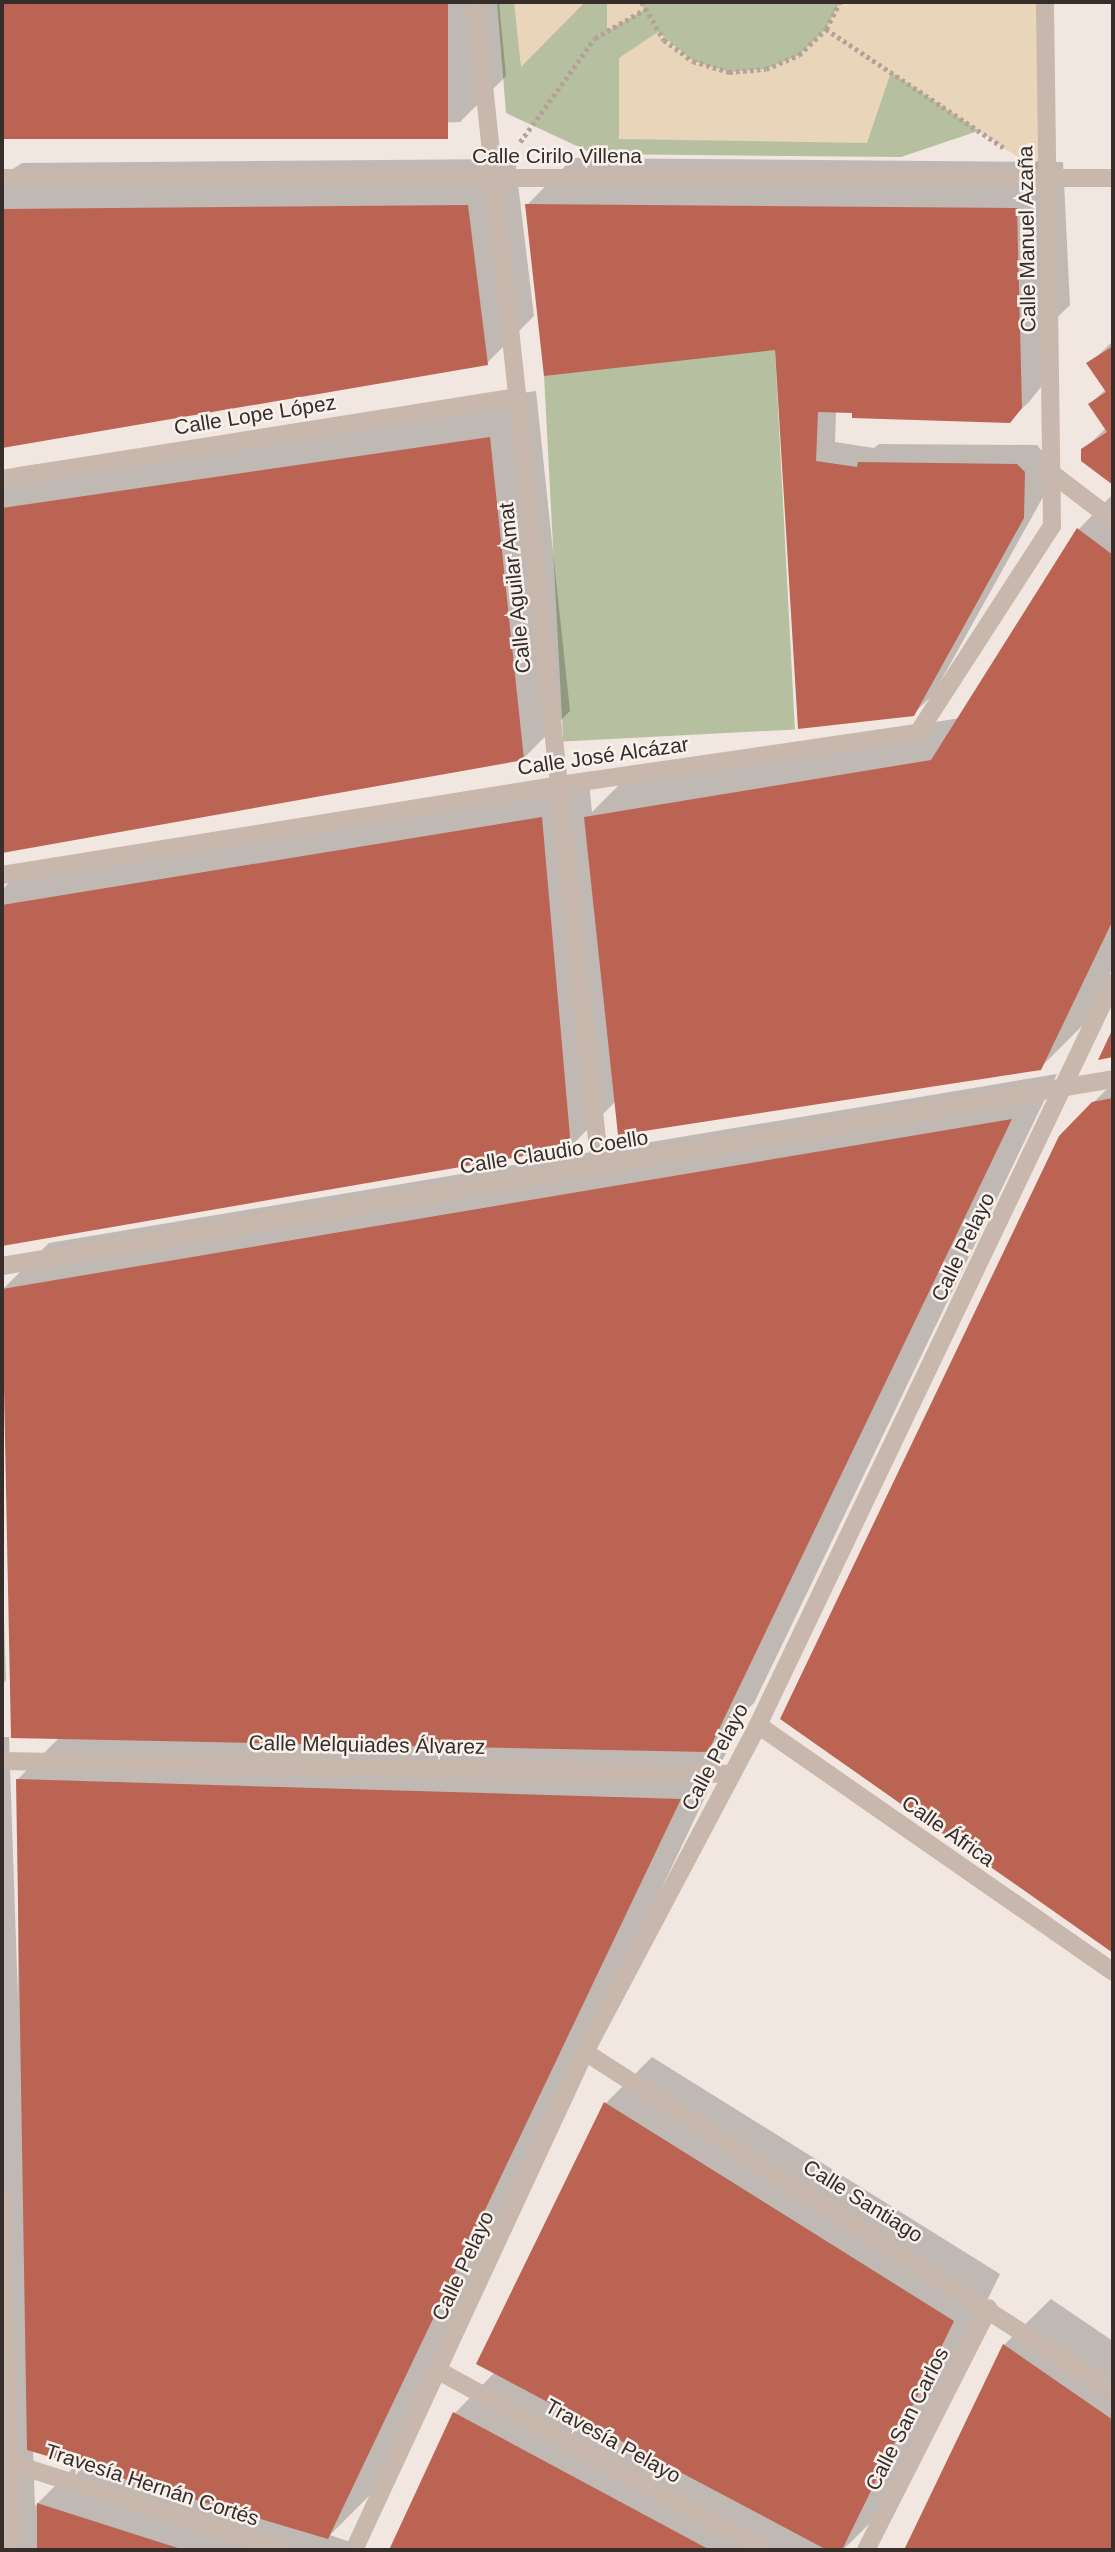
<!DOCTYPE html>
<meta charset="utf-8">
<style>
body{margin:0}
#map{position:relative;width:1115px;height:2552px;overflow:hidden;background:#f1e7e0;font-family:Arial,sans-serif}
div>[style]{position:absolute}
.green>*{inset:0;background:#b7bfa1;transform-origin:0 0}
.sand>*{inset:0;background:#e9d5ba}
.shadow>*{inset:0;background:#0003}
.building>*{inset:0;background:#bb6453;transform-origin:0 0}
.path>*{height:4.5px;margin-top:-2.25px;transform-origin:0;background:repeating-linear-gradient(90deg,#b4a197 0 3.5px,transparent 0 7px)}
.street>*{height:18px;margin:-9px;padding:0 9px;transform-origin:9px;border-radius:9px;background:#c8b7ac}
span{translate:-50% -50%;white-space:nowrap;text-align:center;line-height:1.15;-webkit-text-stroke:5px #f9f2ec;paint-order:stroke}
.street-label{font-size:21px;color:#372d2b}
.frame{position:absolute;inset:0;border:4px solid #372d2b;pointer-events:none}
</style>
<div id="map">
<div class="green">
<i style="clip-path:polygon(497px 2px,991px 2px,999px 124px,901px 157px,594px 154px,506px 113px)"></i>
<i style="left:775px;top:350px;width:380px;height:232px;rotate:87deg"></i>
</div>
<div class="sand">
<i style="clip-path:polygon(514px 2px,585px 2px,521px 67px)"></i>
<i style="clip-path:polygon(607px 2px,642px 2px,644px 10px,607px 31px)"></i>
<i style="clip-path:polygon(840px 2px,1045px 2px,1049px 178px,891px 72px,867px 143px,619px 139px,619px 58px,658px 32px,693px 61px,729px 72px,766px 69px,799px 55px,826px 29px)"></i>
</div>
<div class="shadow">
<i style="clip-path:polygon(2px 2px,499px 2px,506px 76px,460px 122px,2px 137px)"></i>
<i style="clip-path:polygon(573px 158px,1063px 162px,1070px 305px,1042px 332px,1041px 387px,1029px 402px,1009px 421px,836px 411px,835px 442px,874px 448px,879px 444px,1037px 445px,1043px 452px,1043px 497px,933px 695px,913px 714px,800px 727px,777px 348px,527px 205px)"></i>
<i style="clip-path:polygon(515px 159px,534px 316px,487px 363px,2px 447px,2px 176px,22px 163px)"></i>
<i style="clip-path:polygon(1113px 341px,1113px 482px,1083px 460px,1083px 450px,1106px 428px,1090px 404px,1106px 389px,1089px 364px)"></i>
<i style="clip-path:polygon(536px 391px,570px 711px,524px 758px,2px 851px,2px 483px,18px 467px)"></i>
<i style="clip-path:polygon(1113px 494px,1113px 967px,1087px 1021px,1040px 1068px,616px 1101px,570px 1147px,2px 1244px,2px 890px,29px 862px,588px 772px,592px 812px,633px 771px,960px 718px,1079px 529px)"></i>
<i style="clip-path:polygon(evenodd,1057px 1074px,754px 1703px,705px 1752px,726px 1753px,375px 2490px,330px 2535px,353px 2543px,350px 2550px,2px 2550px,2px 1737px,9px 1737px,18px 1999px,18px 1779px,60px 1737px,2px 1290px,49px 1243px,1057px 1074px,33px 2450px,78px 2463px,35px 2506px,33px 2450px)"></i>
<i style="clip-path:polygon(1113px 1083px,1113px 1543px,1099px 1558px,1113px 1548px,1113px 1950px,782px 1719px,1093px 1103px)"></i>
<i style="clip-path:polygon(2px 1557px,6px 1680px,2px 1685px)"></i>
<i style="clip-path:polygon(652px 2057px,1000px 2274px,885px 2508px,843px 2550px,390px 2550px,455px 2413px,495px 2372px,606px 2103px)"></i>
<i style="clip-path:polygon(1051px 2299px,1113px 2341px,1113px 2550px,906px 2550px,1004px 2345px)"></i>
</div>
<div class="building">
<i style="left:2px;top:2px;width:446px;height:137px"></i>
<i style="clip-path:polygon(525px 204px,1017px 208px,1022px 408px,1010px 423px,852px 418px,852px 413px,818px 412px,816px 461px,857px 467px,858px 462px,1017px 464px,1025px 472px,1024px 518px,914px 716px,798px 729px,775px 350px,544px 376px)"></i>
<i style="clip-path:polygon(468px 205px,488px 365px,2px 448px,2px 209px)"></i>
<i style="clip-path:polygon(1113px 346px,1113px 485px,1081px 461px,1081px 449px,1107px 432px,1088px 404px,1106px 392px,1086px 363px)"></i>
<i style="clip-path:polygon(490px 437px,524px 760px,2px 853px,2px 508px)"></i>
<i style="clip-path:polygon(1077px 528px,1113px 555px,1113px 920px,1041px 1070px,618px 1135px,584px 817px,931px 760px)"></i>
<i style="clip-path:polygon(542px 817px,571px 1148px,2px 1246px,2px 905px)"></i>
<i style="clip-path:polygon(1113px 1028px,1113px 1057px,1098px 1060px)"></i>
<i style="clip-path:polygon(1113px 1098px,1113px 1953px,780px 1719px,1059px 1136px,1092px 1102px)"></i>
<i style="clip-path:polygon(1012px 1119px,708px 1752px,11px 1738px,2px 1289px)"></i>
<i style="clip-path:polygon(16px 1779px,681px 1799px,328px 2539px,27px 2450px)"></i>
<i style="clip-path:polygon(604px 2102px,954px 2321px,842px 2550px,827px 2550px,476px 2364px)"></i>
<i style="clip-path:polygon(1003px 2344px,1113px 2420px,1113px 2550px,904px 2550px)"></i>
<i style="clip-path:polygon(453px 2412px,710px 2550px,389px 2550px)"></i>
<i style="clip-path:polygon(37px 2503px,184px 2550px,37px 2550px)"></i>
</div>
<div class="path">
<i style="left:642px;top:2px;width:44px;rotate:59.9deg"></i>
<i style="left:664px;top:40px;width:36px;rotate:36deg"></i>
<i style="left:693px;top:61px;width:38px;rotate:17deg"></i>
<i style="left:729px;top:72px;width:37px;rotate:-5deg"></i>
<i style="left:766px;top:69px;width:36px;rotate:-23deg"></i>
<i style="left:799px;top:55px;width:37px;rotate:-44deg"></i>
<i style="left:826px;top:29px;width:30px;rotate:-63deg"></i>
<i style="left:826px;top:29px;width:216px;rotate:33.7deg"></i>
<i style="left:520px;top:142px;width:128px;rotate:-54.2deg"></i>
<i style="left:595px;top:38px;width:56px;rotate:-29.7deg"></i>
</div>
<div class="street">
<i style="left:475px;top:2px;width:1173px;rotate:83.88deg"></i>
<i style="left:2px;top:178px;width:1111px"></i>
<i style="left:1054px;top:475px;width:74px;rotate:37.3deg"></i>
<i style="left:2px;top:479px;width:520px;rotate:-9.06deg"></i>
<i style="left:2px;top:875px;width:565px;rotate:-9.16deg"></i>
<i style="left:560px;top:785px;width:362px;rotate:-8.3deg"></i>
<i style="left:918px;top:733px;width:247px;rotate:-57.1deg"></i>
<i style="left:1052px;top:526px;width:524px;rotate:-90.77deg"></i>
<i style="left:2px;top:1266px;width:1127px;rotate:-9.55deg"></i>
<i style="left:758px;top:1725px;width:432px;rotate:34.8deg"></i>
<i style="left:2px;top:1761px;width:730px;rotate:1.02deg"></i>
<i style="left:585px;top:2052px;width:627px;rotate:32.7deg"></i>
<i style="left:2px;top:2193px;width:357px;rotate:88.6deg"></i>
<i style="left:439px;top:2371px;width:372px;rotate:28.8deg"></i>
<i style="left:8px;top:2462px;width:289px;rotate:17.7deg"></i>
<i style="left:354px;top:2550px;width:549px;rotate:-65.12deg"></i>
<i style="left:585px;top:2052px;width:370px;rotate:-62.1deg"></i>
<i style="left:758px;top:1725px;width:823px;rotate:-64.46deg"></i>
<i style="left:866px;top:2550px;width:271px;rotate:-63.1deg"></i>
</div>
<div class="street-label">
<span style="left:557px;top:156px">Calle Cirilo Villena</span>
<span style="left:1027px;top:239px;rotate:-91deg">Calle Manuel Azaña</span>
<span style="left:255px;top:415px;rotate:-9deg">Calle Lope López</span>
<span style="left:515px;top:588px;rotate:-96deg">Calle Aguilar Amat</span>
<span style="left:603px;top:756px;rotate:-8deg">Calle José Alcázar</span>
<span style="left:554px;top:1152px;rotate:-9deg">Calle Claudio Coello</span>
<span style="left:963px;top:1247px;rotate:-64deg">Calle Pelayo</span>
<span style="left:367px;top:1745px;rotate:1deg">Calle Melquiades Álvarez</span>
<span style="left:715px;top:1757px;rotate:-62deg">Calle Pelayo</span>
<span style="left:948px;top:1831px;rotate:35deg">Calle África</span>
<span style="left:863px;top:2201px;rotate:32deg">Calle Santiago</span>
<span style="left:463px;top:2266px;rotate:-65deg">Calle Pelayo</span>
<span style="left:907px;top:2419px;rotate:-63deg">Calle San Carlos</span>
<span style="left:613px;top:2441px;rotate:29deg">Travesía Pelayo</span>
<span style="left:152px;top:2485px;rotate:18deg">Travesía Hernán Cortés</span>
</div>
<div class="frame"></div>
</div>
